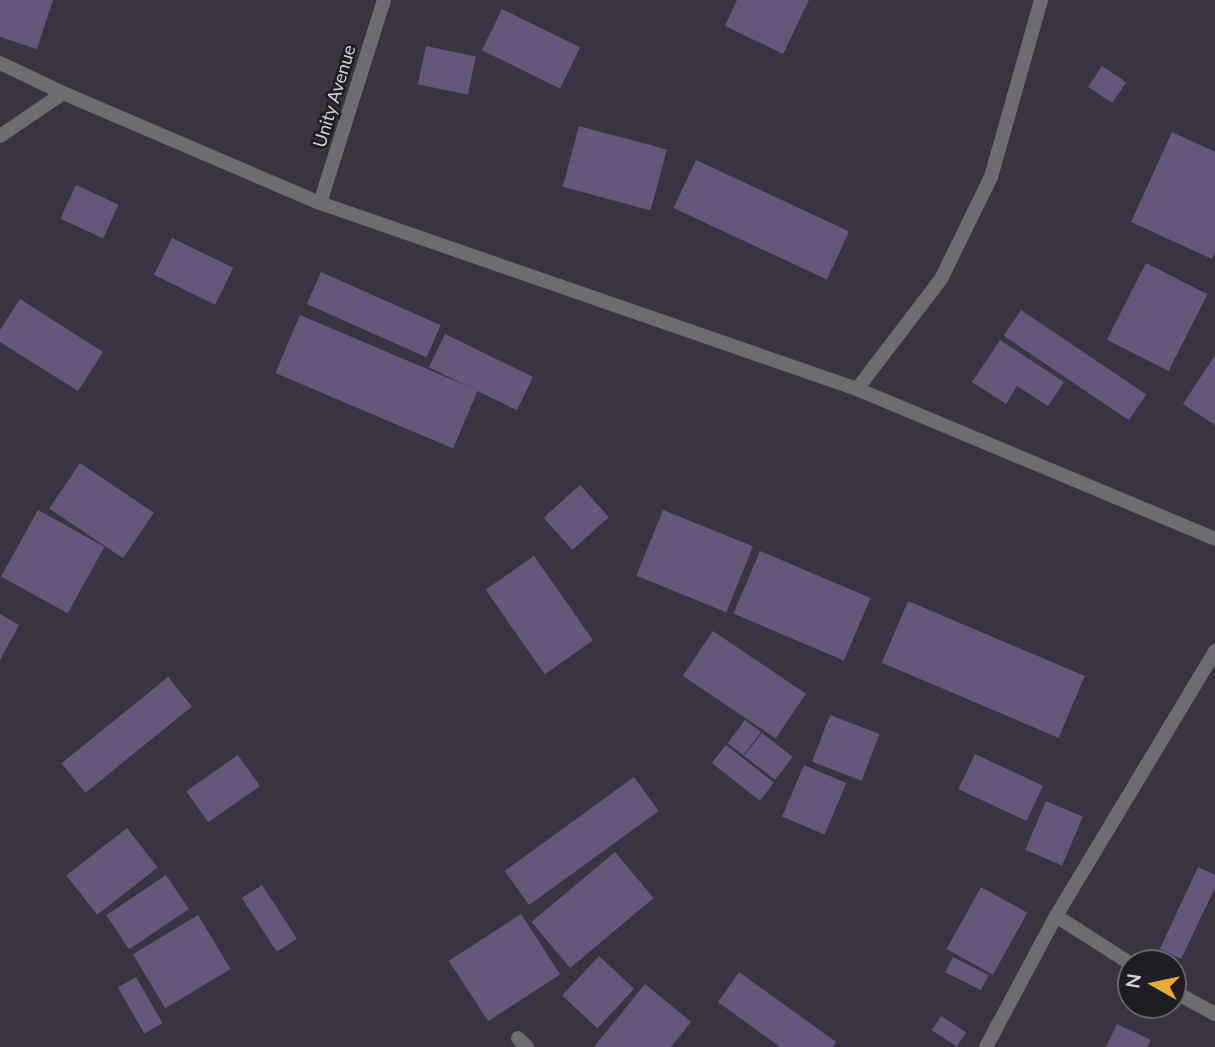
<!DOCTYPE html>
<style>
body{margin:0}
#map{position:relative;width:1215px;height:1047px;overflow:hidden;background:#3a3441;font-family:Lato,sans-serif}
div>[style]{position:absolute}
.building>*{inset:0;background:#67567c;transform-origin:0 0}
.street>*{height:14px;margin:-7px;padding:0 7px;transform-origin:7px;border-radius:7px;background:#6e6b72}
span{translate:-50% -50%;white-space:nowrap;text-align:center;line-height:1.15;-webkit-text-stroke:5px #1f1d23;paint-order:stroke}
.street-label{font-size:18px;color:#d4d0d8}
.north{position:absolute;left:1117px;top:949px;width:70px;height:70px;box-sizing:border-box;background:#1f1d23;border:2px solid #67656b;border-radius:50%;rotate:279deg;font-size:19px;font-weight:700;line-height:28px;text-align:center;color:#d4d0d8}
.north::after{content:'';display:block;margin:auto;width:24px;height:32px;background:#e8ab37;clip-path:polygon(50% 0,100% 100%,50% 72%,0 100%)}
</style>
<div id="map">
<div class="building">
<i style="clip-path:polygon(0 0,53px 0,37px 49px,0 37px)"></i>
<i style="clip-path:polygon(737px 0,809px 0,783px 54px,725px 26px)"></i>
<i style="left:502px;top:9px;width:87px;height:46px;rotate:26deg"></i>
<i style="left:426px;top:46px;width:51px;height:39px;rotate:12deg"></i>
<i style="left:1102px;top:66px;width:29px;height:25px;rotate:34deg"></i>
<i style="left:579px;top:126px;width:91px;height:63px;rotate:15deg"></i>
<i style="clip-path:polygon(1172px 132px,1215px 152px,1215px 251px,1212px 259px,1131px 222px)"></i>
<i style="left:696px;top:160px;width:169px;height:53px;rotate:25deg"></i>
<i style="left:76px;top:185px;width:47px;height:37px;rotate:25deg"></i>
<i style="left:172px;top:238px;width:68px;height:41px;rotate:26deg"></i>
<i style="left:1146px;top:263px;width:69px;height:86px;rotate:27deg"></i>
<i style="left:321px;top:272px;width:131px;height:35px;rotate:24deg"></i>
<i style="clip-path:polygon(20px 299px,103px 352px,78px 391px,0 342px,0 330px)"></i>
<i style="left:1021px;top:310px;width:151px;height:31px;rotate:34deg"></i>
<i style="left:300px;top:315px;width:193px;height:63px;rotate:23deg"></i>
<i style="left:445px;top:334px;width:98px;height:37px;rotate:26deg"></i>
<i style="clip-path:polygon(1000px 340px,1064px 382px,1048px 406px,1017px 386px,1006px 404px,972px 382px)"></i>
<i style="clip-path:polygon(1215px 355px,1215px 425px,1183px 404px)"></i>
<i style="left:80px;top:463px;width:89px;height:55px;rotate:34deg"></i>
<i style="left:580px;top:485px;width:43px;height:49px;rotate:48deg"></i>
<i style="left:38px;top:510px;width:76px;height:76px;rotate:29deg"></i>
<i style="left:663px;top:510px;width:97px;height:71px;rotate:22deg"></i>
<i style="left:760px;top:551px;width:120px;height:68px;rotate:23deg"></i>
<i style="left:534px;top:556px;width:103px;height:59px;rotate:55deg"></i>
<i style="left:908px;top:601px;width:192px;height:67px;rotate:23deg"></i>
<i style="clip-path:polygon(0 614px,19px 625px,0 660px)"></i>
<i style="left:713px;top:631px;width:112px;height:54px;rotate:34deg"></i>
<i style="left:168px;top:677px;width:38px;height:137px;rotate:51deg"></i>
<i style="left:830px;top:715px;width:53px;height:50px;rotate:21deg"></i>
<i style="left:745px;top:720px;width:20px;height:29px;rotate:37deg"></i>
<i style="left:762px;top:733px;width:39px;height:29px;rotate:38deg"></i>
<i style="left:726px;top:745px;width:61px;height:23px;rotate:38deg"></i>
<i style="left:975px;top:754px;width:75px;height:39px;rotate:25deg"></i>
<i style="left:238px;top:755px;width:38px;height:63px;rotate:55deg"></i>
<i style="left:804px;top:765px;width:46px;height:56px;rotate:23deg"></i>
<i style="left:634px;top:777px;width:42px;height:160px;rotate:54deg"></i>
<i style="left:1046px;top:801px;width:40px;height:53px;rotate:23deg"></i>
<i style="left:127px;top:828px;width:50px;height:77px;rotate:52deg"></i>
<i style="left:615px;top:852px;width:60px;height:109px;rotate:50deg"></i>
<i style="clip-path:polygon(1198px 867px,1215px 875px,1215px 888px,1181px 959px,1160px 949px)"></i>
<i style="left:166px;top:875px;width:41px;height:72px;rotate:56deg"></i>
<i style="left:262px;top:885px;width:64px;height:24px;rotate:57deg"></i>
<i style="left:981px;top:887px;width:53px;height:71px;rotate:29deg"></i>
<i style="left:521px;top:914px;width:72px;height:86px;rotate:57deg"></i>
<i style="left:198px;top:915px;width:63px;height:76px;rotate:59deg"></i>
<i style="left:599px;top:956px;width:48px;height:54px;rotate:43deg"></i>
<i style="left:953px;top:957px;width:40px;height:17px;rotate:27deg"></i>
<i style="clip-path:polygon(739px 972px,836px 1042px,833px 1047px,780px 1047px,718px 1002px)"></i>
<i style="left:136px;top:977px;width:53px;height:21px;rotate:60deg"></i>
<i style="clip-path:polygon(645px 984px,691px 1022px,671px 1047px,594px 1047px)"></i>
<i style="left:941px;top:1016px;width:30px;height:17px;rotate:33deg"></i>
<i style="clip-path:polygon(1117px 1024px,1151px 1040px,1147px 1047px,1106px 1047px)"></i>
</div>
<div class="street">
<i style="left:0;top:63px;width:70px;rotate:25.5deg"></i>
<i style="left:63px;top:93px;width:280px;rotate:23.2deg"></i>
<i style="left:320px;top:203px;width:568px;rotate:19.1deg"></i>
<i style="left:857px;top:389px;width:388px;rotate:22.7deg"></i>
<i style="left:0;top:136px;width:76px;rotate:-34.3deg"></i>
<i style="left:320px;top:203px;width:213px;rotate:-72.5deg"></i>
<i style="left:857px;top:389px;width:138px;rotate:-52.6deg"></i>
<i style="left:941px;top:279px;width:114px;rotate:-63.9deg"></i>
<i style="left:991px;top:177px;width:184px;rotate:-74.2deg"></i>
<i style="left:1056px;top:916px;width:89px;rotate:32.6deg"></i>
<i style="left:1173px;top:991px;width:48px;rotate:28.7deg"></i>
<i style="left:518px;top:1038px;width:13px;rotate:45deg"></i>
<i style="left:986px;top:1047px;width:149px;rotate:-61.9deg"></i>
<i style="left:1056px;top:916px;width:309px;rotate:-59deg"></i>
</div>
<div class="street-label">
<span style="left:334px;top:96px;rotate:-73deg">Unity Avenue</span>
</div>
<div class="north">N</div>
</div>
